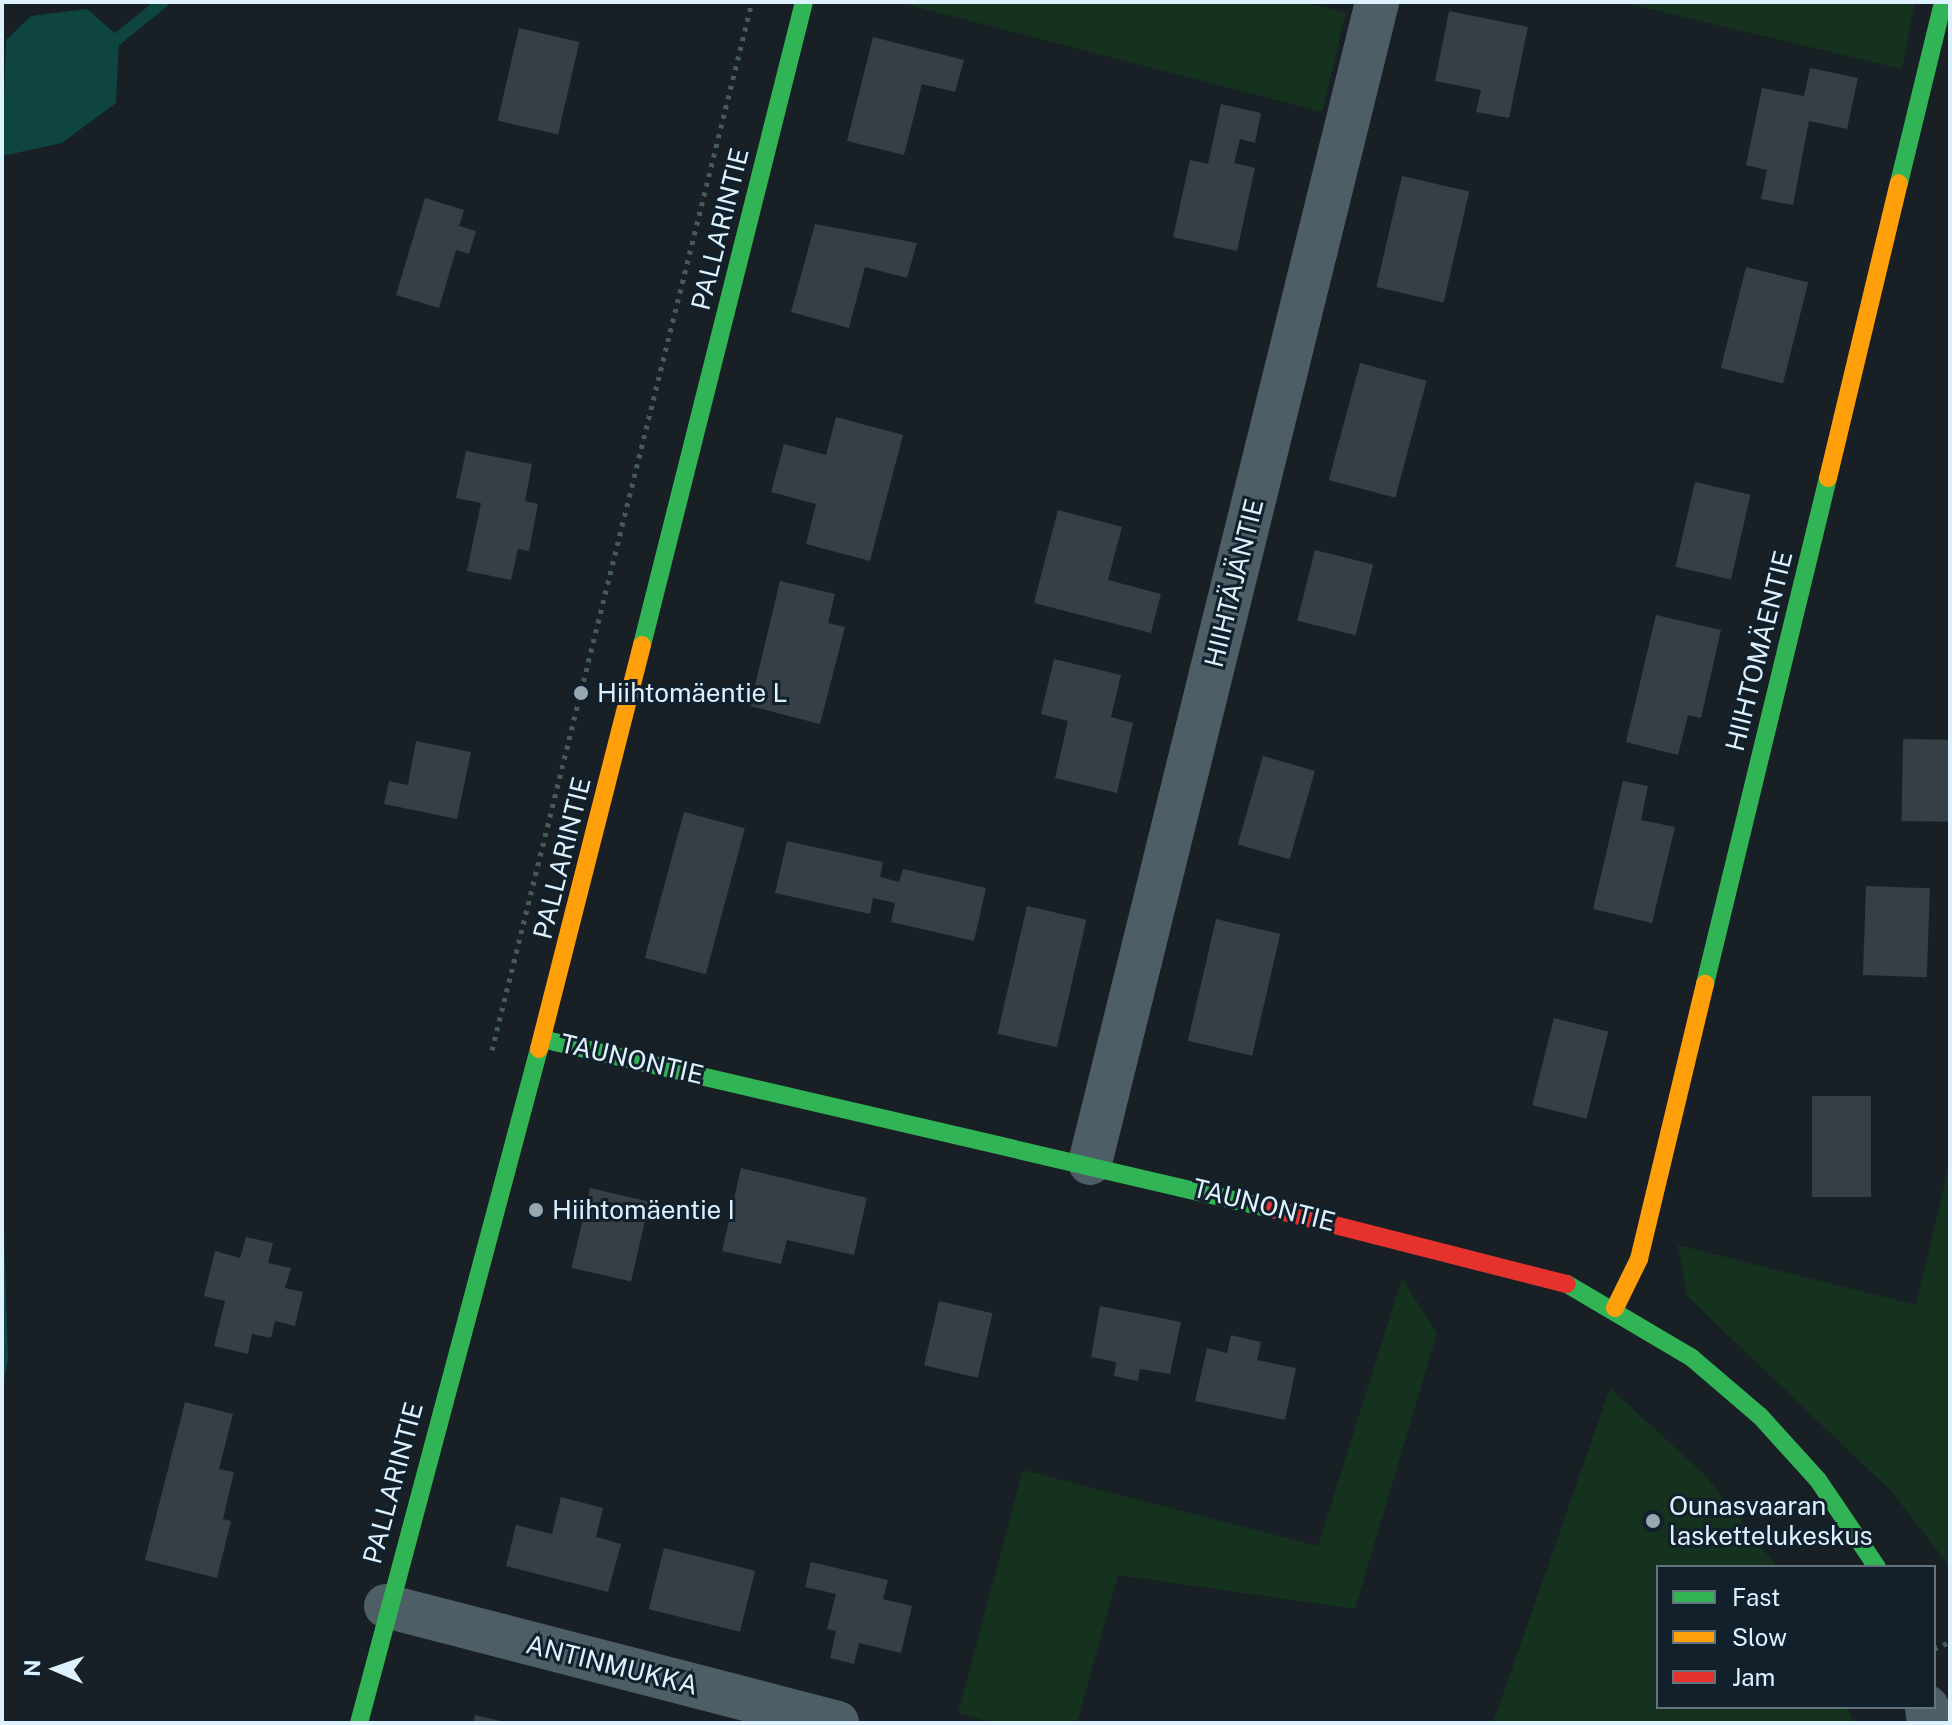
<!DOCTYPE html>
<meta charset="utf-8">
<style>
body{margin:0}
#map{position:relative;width:1952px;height:1725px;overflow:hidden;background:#181f25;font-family:"Public Sans",sans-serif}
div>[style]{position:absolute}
.green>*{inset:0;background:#15321e}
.water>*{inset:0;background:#0e4541}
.stream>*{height:12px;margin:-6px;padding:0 6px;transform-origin:6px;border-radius:6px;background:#0e4541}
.building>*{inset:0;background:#363f46;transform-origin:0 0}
.path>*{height:5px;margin-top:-2.5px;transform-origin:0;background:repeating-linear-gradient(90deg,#455b57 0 4px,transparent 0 10px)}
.street>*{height:44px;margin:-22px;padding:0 22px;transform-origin:22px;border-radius:22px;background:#4d5e66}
.fast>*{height:18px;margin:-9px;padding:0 9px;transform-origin:9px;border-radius:9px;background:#30b455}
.slow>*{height:18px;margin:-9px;padding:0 9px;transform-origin:9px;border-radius:9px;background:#ff9f0a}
.jam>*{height:18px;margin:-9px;padding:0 9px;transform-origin:9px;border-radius:9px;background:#e5322d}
.dots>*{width:22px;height:22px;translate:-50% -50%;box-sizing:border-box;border:4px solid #12202b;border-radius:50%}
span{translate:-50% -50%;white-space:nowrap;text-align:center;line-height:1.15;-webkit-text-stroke:6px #12202b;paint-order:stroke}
.street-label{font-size:26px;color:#ddf1fe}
.poi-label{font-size:26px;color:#ddf1fe}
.left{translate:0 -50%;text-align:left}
.frame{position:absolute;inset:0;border:4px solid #ddf1fe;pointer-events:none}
.legend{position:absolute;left:1656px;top:1565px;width:280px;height:144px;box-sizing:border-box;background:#12202b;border:2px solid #63747f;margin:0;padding:10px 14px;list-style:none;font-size:24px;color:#ddf1fe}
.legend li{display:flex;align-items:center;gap:16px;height:40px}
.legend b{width:40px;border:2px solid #63747f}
.north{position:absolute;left:16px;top:1629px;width:80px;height:80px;-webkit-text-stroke:6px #12202b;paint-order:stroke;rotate:272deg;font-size:22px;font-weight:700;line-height:32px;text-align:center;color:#ddf1fe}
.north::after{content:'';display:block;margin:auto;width:28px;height:36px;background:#ddf1fe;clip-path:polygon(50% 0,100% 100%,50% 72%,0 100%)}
</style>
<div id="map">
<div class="green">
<i style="clip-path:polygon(897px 2px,1301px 2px,1346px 13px,1322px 112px)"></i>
<i style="clip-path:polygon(1621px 2px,1915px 2px,1902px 69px)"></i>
<i style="clip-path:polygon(1950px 1161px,1950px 1567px,1892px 1492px,1687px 1296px,1678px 1245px,1916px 1305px)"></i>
<i style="clip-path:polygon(1402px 1278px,1437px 1333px,1355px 1609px,1118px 1575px,1077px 1723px,995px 1723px,958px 1713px,1023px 1470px,1318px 1546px)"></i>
<i style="clip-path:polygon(1610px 1388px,1706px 1476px,1777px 1567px,1658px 1567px,1658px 1707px,1847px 1707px,1854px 1723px,1493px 1723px)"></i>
</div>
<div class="water">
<i style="clip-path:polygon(87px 9px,119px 37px,116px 103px,62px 143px,2px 156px,6px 40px,31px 16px)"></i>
<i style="clip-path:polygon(2px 1161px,8px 1359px,2px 1392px)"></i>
</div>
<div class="stream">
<i style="left:106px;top:48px;width:73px;rotate:-38.9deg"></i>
</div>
<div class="building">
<i style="clip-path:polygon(1449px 11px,1528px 27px,1509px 118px,1476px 112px,1481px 90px,1435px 81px)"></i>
<i style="left:519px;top:28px;width:62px;height:95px;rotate:13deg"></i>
<i style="clip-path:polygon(873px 37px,964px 60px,955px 92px,922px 84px,904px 155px,847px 141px)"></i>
<i style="clip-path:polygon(1810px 68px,1858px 78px,1847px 129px,1809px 121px,1793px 205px,1761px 199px,1767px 170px,1746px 165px,1762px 88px,1804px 96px)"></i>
<i style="clip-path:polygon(1221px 104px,1261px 113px,1255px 143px,1240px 139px,1234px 163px,1255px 168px,1237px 251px,1173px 237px,1190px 160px,1208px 164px)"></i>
<i style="left:1402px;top:176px;width:69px;height:114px;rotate:13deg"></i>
<i style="clip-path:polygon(425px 198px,464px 210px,459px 226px,476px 231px,469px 254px,456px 250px,439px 308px,396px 295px)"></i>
<i style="clip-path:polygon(815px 224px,917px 243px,907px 278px,865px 267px,849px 328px,791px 312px)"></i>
<i style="left:1746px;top:267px;width:64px;height:104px;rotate:14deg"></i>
<i style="left:1360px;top:363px;width:69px;height:121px;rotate:15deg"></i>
<i style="clip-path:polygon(836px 417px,903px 435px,870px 561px,806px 544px,816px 504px,771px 492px,784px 444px,826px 455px)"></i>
<i style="clip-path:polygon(466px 451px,532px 464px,525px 501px,538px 504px,529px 551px,518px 549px,511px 580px,467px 571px,481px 503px,456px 498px)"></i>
<i style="left:1695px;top:482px;width:57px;height:87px;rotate:13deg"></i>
<i style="clip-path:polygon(1058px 510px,1122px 527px,1108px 580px,1161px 594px,1151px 633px,1034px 603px)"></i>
<i style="left:1315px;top:550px;width:60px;height:73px;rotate:14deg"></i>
<i style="clip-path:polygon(780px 581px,835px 594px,828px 623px,845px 627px,820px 724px,750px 706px)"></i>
<i style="clip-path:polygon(1656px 615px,1721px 630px,1701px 718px,1688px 715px,1678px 755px,1626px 742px)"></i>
<i style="clip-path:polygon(1054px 659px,1121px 675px,1111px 717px,1133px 723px,1117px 793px,1055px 778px,1068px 721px,1041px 714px)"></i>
<i style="left:1903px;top:739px;width:47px;height:82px;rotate:1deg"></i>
<i style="clip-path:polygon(416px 741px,471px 752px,457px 819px,384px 804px,389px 781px,408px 785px)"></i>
<i style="left:1263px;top:756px;width:54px;height:92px;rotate:16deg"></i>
<i style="clip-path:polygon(1623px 781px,1648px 786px,1641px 820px,1675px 827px,1652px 923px,1593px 909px)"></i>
<i style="left:684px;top:812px;width:63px;height:151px;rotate:15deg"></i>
<i style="clip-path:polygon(787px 841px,883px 862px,880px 877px,899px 882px,903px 869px,986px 888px,974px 941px,891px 922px,895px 903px,873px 898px,870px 914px,775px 893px)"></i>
<i style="left:1866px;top:886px;width:64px;height:89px;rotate:2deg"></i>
<i style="left:1027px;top:906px;width:61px;height:131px;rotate:13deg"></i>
<i style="left:1216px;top:919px;width:66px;height:125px;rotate:13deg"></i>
<i style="left:1554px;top:1018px;width:56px;height:90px;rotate:14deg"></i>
<i style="left:1812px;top:1096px;width:59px;height:101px"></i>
<i style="clip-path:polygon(741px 1168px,867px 1198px,854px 1255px,787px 1240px,781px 1264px,722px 1251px)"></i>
<i style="left:590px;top:1188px;width:61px;height:82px;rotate:13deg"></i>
<i style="clip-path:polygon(246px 1237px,273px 1243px,268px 1263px,291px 1268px,285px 1288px,303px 1292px,295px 1326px,275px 1321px,271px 1338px,252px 1334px,248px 1354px,214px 1346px,225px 1301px,204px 1296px,215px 1251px,240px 1258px)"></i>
<i style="left:939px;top:1301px;width:55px;height:66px;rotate:13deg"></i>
<i style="clip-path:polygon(1100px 1306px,1181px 1322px,1170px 1374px,1140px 1369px,1138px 1381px,1114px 1376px,1116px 1362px,1091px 1357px)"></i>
<i style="clip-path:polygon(1231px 1335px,1261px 1342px,1257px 1360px,1296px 1368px,1285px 1420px,1195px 1401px,1207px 1348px,1227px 1353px)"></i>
<i style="clip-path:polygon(185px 1402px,233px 1414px,219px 1469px,234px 1472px,223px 1519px,231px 1521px,217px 1578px,145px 1560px)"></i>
<i style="clip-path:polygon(561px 1497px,603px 1508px,596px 1537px,621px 1544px,608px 1592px,506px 1566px,516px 1525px,552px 1534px)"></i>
<i style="left:664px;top:1548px;width:94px;height:63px;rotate:14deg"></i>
<i style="clip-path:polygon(811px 1562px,888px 1580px,883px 1599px,912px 1606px,901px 1653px,859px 1643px,854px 1664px,830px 1658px,836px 1631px,827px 1629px,836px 1594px,805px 1587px)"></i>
<i style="clip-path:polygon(475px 1715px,505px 1722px,505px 1723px,473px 1723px)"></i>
</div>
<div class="path">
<i style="left:492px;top:1050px;width:1080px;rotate:-76.07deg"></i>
<i style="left:1934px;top:1649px;width:17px;rotate:-24deg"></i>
</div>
<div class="street">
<i style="left:1090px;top:1163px;width:1196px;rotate:-76.11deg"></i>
<i style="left:386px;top:1606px;width:466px;rotate:14.5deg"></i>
<i style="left:1927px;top:1707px;width:16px;rotate:83deg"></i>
</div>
<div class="fast">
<i style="left:1899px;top:183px;width:186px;rotate:-76.3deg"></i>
<i style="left:642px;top:645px;width:663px;rotate:-75.86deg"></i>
<i style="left:1705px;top:984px;width:521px;rotate:-76.34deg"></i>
<i style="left:542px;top:1039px;width:750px;rotate:13.11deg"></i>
<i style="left:1567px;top:1284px;width:145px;rotate:30.6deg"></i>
<i style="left:1692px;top:1358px;width:89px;rotate:40.5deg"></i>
<i style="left:1760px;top:1416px;width:86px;rotate:47.8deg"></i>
<i style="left:1818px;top:1480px;width:105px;rotate:55.9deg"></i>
<i style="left:359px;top:1723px;width:698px;rotate:-75.05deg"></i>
</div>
<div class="slow">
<i style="left:1828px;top:478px;width:303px;rotate:-76.5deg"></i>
<i style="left:539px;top:1049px;width:417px;rotate:-75.7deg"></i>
<i style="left:1615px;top:1308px;width:55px;rotate:-63.9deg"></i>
<i style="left:1639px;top:1259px;width:283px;rotate:-76.5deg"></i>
</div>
<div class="jam">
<i style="left:1272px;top:1209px;width:304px;rotate:14.3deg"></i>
</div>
<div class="dots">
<i style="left:581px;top:693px;background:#98a8b2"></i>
<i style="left:536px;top:1210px;background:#98a8b2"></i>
<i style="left:1653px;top:1521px;background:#98a8b2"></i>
</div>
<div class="street-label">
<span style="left:720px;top:229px;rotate:-76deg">PALLARINTIE</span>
<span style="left:1234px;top:583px;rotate:-76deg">HIIHTÄJÄNTIE</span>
<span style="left:1759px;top:651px;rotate:-76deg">HIIHTOMÄENTIE</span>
<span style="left:562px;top:858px;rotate:-76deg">PALLARINTIE</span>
<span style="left:632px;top:1059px;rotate:13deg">TAUNONTIE</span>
<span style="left:1264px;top:1205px;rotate:14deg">TAUNONTIE</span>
<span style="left:393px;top:1483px;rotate:-75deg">PALLARINTIE</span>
<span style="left:612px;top:1665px;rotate:14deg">ANTINMUKKA</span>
</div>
<div class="poi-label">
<span class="left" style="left:597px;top:693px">Hiihtomäentie L</span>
<span class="left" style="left:552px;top:1210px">Hiihtomäentie I</span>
<span class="left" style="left:1669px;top:1521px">Ounasvaaran<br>laskettelukeskus</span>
</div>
<div class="frame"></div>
<ul class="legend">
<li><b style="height:10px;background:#30b455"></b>Fast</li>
<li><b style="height:10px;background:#ff9f0a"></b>Slow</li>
<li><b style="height:10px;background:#e5322d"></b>Jam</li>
</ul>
<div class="north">N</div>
</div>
